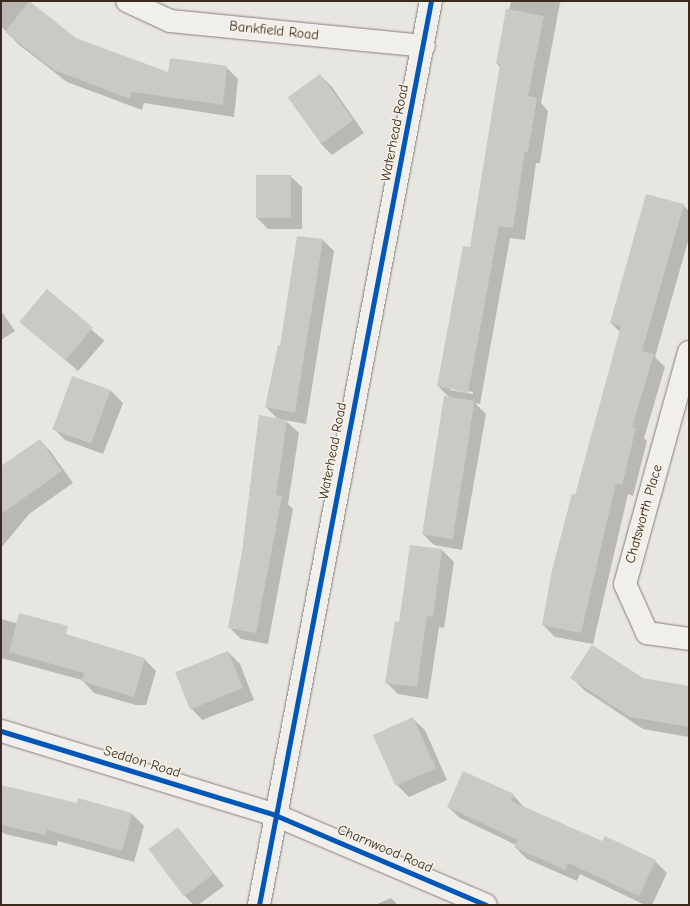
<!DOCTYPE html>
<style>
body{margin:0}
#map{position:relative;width:690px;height:906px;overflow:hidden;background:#e8e6e0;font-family:"Comic Neue",sans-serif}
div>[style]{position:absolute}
.shadow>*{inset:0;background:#0003;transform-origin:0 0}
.building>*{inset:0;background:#cbc9c4;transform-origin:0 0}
.roads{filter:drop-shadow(0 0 1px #84807a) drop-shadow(0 0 1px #84807a)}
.street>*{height:22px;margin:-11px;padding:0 11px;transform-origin:11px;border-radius:11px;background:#f0efeb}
.secondary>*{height:22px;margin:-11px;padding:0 11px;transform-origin:11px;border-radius:11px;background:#f0efeb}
.cycleway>*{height:5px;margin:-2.5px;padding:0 2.5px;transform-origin:2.5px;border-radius:2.5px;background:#0057b8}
span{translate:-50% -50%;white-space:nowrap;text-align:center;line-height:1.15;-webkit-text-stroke:3px #f7f3e8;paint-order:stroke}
.street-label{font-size:14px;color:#3b2a1e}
.frame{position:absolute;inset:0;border:2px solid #3b2a1e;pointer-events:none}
</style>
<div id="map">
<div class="shadow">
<i style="clip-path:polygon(1px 1px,28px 1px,76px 39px,168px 73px,226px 67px,238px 79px,234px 117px,144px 103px,142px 110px,67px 82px,18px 44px,1px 26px)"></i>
<i style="clip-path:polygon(evenodd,511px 1px,563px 1px,560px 3px,541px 103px,548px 111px,540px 163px,536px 163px,525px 240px,510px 238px,480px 404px,475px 403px,486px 414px,462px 550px,434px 545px,423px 534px,450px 398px,438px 386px,471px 248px,500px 67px,497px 63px,511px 1px,450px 388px,473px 392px,473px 394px,450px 390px,450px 388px)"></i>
<i style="clip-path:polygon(320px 75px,332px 87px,364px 133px,332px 155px,320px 143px)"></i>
<i style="clip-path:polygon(290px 176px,302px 187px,302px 229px,268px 229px,256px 217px)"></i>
<i style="clip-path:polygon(683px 205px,689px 211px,689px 238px,655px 357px,665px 367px,644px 438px,647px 441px,633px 496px,628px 494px,593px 644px,555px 637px,543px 625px,620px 332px,611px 323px)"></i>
<i style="clip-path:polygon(298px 237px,323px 240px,334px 251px,306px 424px,285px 420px,299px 433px,288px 504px,293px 509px,268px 644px,241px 639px,229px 627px,243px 552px,279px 420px,266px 407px,281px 347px)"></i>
<i style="left:47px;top:291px;width:76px;height:40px;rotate:41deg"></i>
<i style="clip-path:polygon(1px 311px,15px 331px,1px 340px)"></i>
<i style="clip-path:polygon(73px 377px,111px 391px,123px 403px,103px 454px,65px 440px,53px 428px)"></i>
<i style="clip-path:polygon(40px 440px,51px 452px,73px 483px,29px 514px,1px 548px,1px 468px)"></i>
<i style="clip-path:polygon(411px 546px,442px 550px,454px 562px,444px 628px,439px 627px,428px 699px,398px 694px,386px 682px,400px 623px)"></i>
<i style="clip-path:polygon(1px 619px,144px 659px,156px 671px,146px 705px,136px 705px,94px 693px,82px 680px,1px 658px)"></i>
<i style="clip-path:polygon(228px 652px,240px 664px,254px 700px,202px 720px,191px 708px)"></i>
<i style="clip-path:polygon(572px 678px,643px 679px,689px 687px,689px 737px,643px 729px,584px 690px)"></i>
<i style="clip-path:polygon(413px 719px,425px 730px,447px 780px,409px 797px,397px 785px)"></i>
<i style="clip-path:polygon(1px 786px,77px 804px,79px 799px,132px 814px,144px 826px,134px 862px,58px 841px,57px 846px,5px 834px,1px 831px)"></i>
<i style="clip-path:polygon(513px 795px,525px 808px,603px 843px,655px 861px,667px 873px,652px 905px,645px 905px,580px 874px,577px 881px,527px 859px,515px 847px,516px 845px,460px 818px,448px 807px)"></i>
<i style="clip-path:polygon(178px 828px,224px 886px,198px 905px,194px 905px,184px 895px)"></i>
<i style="clip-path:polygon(391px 898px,398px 905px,375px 905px)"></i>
</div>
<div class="building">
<i style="clip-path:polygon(29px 1px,76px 38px,168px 72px,170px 58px,227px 66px,223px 105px,132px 92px,130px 99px,54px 70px,5px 32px)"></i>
<i style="clip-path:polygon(506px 9px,544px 16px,528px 96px,537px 98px,528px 152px,525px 151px,513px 228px,499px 226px,468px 393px,437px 386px,463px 246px,470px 247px,500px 64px,496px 64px)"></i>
<i style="left:320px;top:74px;width:57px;height:40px;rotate:54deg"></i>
<i style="left:256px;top:175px;width:35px;height:43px"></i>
<i style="clip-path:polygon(646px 194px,684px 204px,642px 351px,654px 354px,632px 427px,636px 428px,622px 485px,616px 483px,581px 633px,542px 625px,552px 570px,572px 494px,575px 495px,621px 326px,610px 323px)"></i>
<i style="clip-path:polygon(297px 236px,323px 239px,295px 413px,265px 407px,278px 345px,280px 346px)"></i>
<i style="left:47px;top:289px;width:60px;height:43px;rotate:40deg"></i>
<i style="left:72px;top:376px;width:41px;height:57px;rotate:20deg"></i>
<i style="left:444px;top:396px;width:31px;height:140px;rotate:9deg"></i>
<i style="clip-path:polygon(259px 415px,287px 420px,276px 495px,282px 496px,256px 633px,228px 628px,242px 552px)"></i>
<i style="clip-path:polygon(40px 439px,62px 471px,1px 514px,1px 466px)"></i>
<i style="clip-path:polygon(410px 545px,442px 549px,433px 617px,427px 616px,417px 687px,385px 683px,395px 621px,399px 622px)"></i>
<i style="clip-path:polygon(19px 613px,68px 626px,66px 634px,145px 658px,134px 697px,81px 681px,84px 673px,9px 652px)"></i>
<i style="clip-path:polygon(592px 645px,643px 678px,689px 686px,689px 727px,630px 717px,570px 678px)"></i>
<i style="left:228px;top:651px;width:40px;height:57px;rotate:68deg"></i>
<i style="left:413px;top:717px;width:56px;height:44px;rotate:66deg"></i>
<i style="clip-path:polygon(463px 771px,514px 794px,511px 801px,602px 841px,605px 836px,656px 860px,639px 896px,568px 863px,565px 870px,514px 847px,518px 840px,447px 807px)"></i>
<i style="clip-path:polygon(1px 785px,77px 803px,78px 798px,132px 813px,122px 851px,47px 830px,45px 835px,1px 825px)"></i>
<i style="left:178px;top:827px;width:59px;height:37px;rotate:53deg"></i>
</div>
<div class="roads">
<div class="street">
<i style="left:127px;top:1px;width:47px;rotate:24.9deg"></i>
<i style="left:170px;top:21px;width:255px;rotate:5.6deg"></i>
<i style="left:689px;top:352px;width:241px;rotate:105.4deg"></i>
<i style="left:625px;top:584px;width:54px;rotate:65.8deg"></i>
<i style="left:647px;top:633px;width:42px;rotate:8.1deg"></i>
<i style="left:1px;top:731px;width:287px;rotate:17deg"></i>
<i style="left:275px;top:815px;width:229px;rotate:23.1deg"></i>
</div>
<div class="secondary">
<i style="left:259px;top:905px;width:920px;rotate:-79.23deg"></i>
</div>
</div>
<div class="cycleway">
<i style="left:1px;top:731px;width:287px;rotate:17deg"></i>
<i style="left:275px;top:815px;width:229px;rotate:23.1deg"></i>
<i style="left:259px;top:905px;width:920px;rotate:-79.23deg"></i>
</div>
<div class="street-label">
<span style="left:274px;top:31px;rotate:6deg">Bankfield Road</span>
<span style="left:395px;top:133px;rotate:-79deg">Waterhead Road</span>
<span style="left:333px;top:451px;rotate:-79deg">Waterhead Road</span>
<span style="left:644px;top:514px;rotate:-74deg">Chatsworth Place</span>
<span style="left:142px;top:762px;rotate:17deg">Seddon Road</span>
<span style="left:385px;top:849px;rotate:23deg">Charnwood Road</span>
</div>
<div class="frame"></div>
</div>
